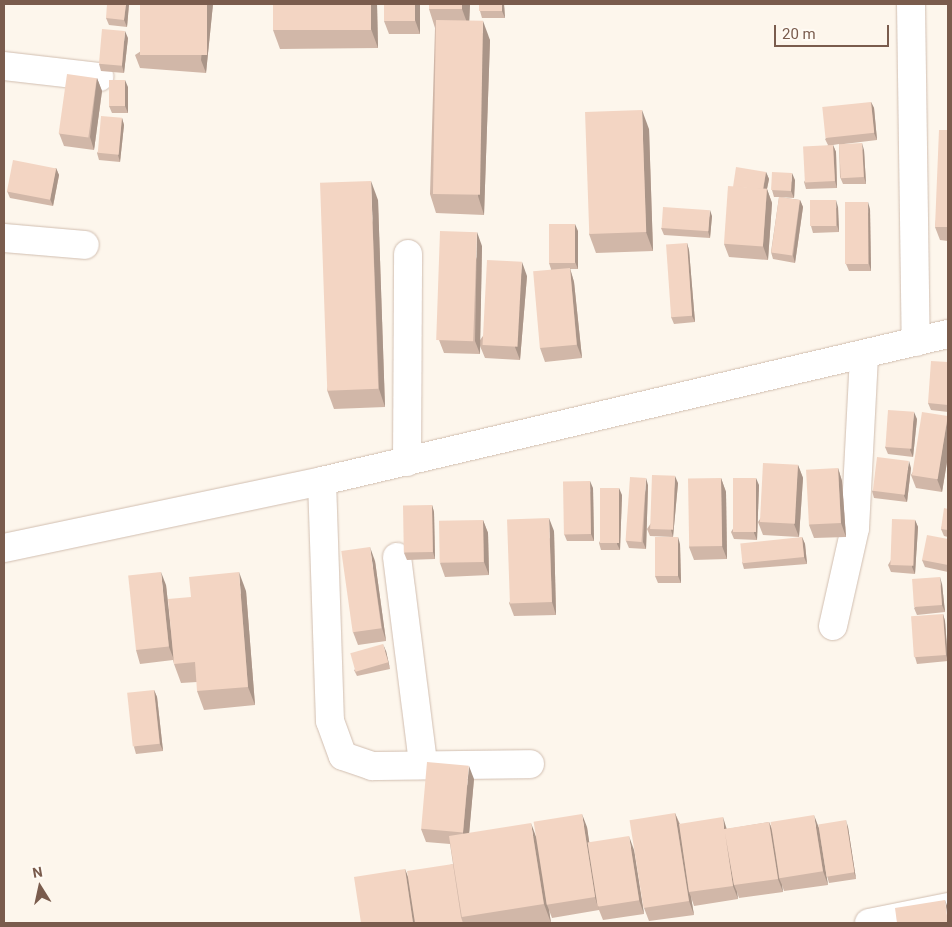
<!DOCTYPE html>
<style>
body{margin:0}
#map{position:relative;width:952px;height:927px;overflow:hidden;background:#fdf6ec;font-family:Roboto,sans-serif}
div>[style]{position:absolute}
.roads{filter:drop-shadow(0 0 1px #d1beb0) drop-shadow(0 0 1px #d1beb0)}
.minor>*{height:28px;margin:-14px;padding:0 14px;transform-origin:14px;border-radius:14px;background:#fff}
.wall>*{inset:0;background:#d1b7a8}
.shaded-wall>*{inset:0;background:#aa9588}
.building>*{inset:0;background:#f3d5c3;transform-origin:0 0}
span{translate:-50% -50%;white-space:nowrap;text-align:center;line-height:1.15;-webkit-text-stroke:5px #fffaf3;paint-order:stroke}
.frame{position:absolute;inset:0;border:5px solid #7a5c4d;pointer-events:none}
.north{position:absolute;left:15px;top:862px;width:50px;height:50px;-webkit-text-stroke:4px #fffaf3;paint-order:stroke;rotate:350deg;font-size:14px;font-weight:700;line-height:20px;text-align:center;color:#7a5c4d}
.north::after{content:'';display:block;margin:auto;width:18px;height:22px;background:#7a5c4d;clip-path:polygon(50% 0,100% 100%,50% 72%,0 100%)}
.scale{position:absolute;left:774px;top:25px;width:115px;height:22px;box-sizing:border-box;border:2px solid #7a5c4d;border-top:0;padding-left:6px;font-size:15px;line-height:18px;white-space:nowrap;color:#7a5c4d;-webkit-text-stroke:4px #fffaf3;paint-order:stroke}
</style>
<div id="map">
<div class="roads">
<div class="minor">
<i style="left:911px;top:4px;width:338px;rotate:89.2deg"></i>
<i style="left:4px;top:66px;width:96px;rotate:6.6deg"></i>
<i style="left:4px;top:238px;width:81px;rotate:4.9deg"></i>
<i style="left:407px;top:462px;width:208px;rotate:-89.7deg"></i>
<i style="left:322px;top:481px;width:240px;rotate:88.1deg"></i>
<i style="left:330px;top:721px;width:37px;rotate:70deg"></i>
<i style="left:343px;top:756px;width:31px;rotate:19deg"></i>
<i style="left:372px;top:766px;width:158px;rotate:-0.7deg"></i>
<i style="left:4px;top:548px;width:325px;rotate:-11.9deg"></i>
<i style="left:322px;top:481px;width:643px;rotate:-13.22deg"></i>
<i style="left:397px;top:557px;width:208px;rotate:82.8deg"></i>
<i style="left:833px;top:626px;width:100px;rotate:-77.3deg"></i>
<i style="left:855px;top:528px;width:174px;rotate:-87deg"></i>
<i style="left:869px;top:923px;width:81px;rotate:-11.4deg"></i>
</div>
</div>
<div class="wall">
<i style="clip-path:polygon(129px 4px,127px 27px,109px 25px,106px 18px)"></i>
<i style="clip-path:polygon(213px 4px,206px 73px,140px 68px,135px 55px)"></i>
<i style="clip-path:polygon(377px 4px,378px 48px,280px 49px,273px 30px)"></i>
<i style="clip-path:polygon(420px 4px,420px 34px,389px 34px,384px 21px)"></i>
<i style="clip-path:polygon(429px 4px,470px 4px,469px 21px,490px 40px,484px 215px,436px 213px,430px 194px,435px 28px,429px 9px)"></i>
<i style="clip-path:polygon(479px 4px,504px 4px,505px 18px,482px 18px,480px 11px)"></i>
<i style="clip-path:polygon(128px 38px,124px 73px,101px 71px,99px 64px)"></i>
<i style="clip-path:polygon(97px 78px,102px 91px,94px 150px,64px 146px,59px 133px)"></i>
<i style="clip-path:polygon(128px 87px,128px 113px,112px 113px,109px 106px)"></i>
<i style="clip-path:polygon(871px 102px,874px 108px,877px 140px,844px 144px,864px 150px,866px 184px,843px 184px,840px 177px,839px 144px,833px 145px,836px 152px,837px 188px,806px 189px,804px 182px,828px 145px,825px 139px)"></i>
<i style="clip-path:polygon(122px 118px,124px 125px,120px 162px,99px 160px,97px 153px)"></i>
<i style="clip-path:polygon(649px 129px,653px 251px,596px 253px,589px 234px)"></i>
<i style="clip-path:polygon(948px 130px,948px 241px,940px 240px,935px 227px)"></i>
<i style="clip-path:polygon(56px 168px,59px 175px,53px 206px,10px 198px,7px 191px)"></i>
<i style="clip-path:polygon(766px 172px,769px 179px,767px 189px,772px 203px,768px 260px,729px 257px,724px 244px)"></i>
<i style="clip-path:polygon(795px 180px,794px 198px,779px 197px,800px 200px,803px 207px,795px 263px,773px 259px,771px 252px,779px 197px,774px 197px,772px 190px)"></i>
<i style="clip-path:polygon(378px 200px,385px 407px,334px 409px,327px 390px)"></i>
<i style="clip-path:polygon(838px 207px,839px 232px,813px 233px,811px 226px)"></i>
<i style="clip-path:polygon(870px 209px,871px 271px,849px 271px,846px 264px)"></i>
<i style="clip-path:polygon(712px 216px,710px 238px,664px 235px,661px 228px)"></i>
<i style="clip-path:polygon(578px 231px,578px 269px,570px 269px,574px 282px,582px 358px,545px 362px,540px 348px,551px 269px,549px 263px)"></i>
<i style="clip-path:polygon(687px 243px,689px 250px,695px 322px,674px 324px,671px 317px)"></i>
<i style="clip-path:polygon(482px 246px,480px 340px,527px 276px,520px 360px,485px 358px,480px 346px,480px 354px,444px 353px,439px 340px)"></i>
<i style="clip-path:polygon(948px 362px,948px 412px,931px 410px,928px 403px)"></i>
<i style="clip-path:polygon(948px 416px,948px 456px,942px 492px,916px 488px,911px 475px)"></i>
<i style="clip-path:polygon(917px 419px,913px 457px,888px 454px,885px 447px)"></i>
<i style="clip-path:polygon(798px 465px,803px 478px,799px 537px,763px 535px,758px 522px)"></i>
<i style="clip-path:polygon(838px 468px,842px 481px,846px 537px,814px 538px,809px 525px)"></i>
<i style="clip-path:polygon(911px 468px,907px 502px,874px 498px,872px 491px)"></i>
<i style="clip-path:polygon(721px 478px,726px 492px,727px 559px,694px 560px,689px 547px)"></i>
<i style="clip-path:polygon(678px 483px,673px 537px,650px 536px,647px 529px)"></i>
<i style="clip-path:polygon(648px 485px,646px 549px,629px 548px,626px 541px)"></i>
<i style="clip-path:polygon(759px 485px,757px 540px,734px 539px,731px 532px)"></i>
<i style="clip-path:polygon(593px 488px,594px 541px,567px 541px,564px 534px)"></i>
<i style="clip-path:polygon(622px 495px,620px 550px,601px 550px,599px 543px)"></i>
<i style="clip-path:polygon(432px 505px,434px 512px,435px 559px,407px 560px,404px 553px)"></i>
<i style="clip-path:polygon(948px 509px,948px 537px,944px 536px,941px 529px)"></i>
<i style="clip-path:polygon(483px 520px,488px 533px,489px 575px,445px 577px,440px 563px)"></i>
<i style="clip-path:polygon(915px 520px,918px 527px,915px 574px,891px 572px,888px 565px)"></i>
<i style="clip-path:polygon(554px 531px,556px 615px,514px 616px,509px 603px)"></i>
<i style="clip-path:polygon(802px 537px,805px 544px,807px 564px,744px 569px,742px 562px)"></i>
<i style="clip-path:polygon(948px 539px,948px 572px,925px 567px,922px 560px)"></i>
<i style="clip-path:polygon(680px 544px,681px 583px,658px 583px,655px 576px)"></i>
<i style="clip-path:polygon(375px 561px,386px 641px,358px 645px,353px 632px)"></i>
<i style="clip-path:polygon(942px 584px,945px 612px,917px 615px,914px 608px)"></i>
<i style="clip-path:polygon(166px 585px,171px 630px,246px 591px,255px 705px,204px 710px,197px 691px,197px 682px,181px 683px,174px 664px,173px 660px,140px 664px,136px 650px)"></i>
<i style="clip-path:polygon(943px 614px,945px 621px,948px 661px,917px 664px,915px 657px)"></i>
<i style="clip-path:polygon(386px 651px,390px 669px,357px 676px,354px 670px)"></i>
<i style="clip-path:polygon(154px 690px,157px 697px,163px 751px,136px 754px,134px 747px)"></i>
<i style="clip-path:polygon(474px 779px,469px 833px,536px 837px,587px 827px,589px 843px,634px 850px,644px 914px,603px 920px,599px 910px,552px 918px,549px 910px,551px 923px,361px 923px,405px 869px,408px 878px,453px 864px,450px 844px,426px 842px,421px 829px)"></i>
<i style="clip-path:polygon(675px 813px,680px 824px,727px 829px,769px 822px,772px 828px,848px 827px,856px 879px,829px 883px,827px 876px,819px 832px,828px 885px,784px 891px,782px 885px,783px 892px,739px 898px,737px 892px,738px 899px,694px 906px,691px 897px,694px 915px,649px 921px,644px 908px)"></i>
</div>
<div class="shaded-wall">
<i style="clip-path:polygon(126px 4px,129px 4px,127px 27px,124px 20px)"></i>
<i style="clip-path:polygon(207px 4px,213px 4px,206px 73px,201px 60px)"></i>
<i style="clip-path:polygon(371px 4px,377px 4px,378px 48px,371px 29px)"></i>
<i style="clip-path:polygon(415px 4px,420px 4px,420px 34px,415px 20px)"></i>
<i style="clip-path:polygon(462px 4px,470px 4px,469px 28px,462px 9px)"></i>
<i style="clip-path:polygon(502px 4px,504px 4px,505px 18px,502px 11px)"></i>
<i style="clip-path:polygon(483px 21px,490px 40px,484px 215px,478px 196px)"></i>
<i style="clip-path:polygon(125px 31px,128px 38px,124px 73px,122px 66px)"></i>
<i style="clip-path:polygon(97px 78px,102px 91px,94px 150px,90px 137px)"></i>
<i style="clip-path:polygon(125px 80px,128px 87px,128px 113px,125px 106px)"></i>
<i style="clip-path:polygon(871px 102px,874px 108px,877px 140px,874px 133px)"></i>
<i style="clip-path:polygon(642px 110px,649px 129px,653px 251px,646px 232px)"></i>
<i style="clip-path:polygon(122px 118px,124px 125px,120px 162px,118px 155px)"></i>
<i style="clip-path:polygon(862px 143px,864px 150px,866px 184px,864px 177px)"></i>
<i style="clip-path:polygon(833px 145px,836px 152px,837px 188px,835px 181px)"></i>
<i style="clip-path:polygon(4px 157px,5px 161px,4px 176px)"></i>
<i style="clip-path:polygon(56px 168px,59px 175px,53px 206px,50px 199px)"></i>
<i style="clip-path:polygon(766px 172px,769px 179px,765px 198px,763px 191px)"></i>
<i style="clip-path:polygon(792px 173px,795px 180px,794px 198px,791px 191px)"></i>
<i style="clip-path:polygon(371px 181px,378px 200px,385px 407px,379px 389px)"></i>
<i style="clip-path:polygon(767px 189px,772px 203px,768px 260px,763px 246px)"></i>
<i style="clip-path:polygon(800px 200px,803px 207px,795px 263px,793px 256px)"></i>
<i style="clip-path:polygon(836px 200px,838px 207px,839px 232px,837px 225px)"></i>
<i style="clip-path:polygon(868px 202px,870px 209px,871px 271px,869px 264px)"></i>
<i style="clip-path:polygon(710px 210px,712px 216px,710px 238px,708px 231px)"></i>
<i style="clip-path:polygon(575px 224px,578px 231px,578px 269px,575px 262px)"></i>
<i style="clip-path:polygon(477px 232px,482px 246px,480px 354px,475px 341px)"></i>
<i style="clip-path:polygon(687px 243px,689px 250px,695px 322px,692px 316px)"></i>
<i style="clip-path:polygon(522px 262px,527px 276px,520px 360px,515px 347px)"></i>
<i style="clip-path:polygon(570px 268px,574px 282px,582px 358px,577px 345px)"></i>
<i style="clip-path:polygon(914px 412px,917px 419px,913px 457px,910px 450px)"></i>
<i style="clip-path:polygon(948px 416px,948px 456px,942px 492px,937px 479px)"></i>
<i style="clip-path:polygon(909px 461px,911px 468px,907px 502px,904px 496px)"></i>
<i style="clip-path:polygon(798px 465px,803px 478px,799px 537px,794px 524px)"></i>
<i style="clip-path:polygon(838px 468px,842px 481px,846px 537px,841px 523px)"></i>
<i style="clip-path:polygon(675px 476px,678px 483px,673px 537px,671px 530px)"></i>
<i style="clip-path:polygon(646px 478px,648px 485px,646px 549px,643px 542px)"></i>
<i style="clip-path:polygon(721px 478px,726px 492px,727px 559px,722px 546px)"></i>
<i style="clip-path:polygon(756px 478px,759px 485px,757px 540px,754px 533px)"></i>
<i style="clip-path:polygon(590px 481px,593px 488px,594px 541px,591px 534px)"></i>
<i style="clip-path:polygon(619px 488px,622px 495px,620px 550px,617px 544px)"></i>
<i style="clip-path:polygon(432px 505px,434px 512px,435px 559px,433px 552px)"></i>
<i style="clip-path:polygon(549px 518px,554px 531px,556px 615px,552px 602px)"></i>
<i style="clip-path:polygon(483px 520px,488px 533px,489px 575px,484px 562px)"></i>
<i style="clip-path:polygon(915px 520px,918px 527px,915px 574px,912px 567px)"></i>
<i style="clip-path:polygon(678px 537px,680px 544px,681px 583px,678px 576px)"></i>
<i style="clip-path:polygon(802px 537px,805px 544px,807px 564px,804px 557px)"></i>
<i style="clip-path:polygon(370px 547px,375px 561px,386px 641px,382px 628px)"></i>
<i style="clip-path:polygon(161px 572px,166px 585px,174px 660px,169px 647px)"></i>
<i style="clip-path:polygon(239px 572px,246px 591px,255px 705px,248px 687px)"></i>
<i style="clip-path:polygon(940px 577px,942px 584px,945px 612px,942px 605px)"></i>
<i style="clip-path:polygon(943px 614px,945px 621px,948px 661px,946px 655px)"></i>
<i style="clip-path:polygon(383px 644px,386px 651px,390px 669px,388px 662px)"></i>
<i style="clip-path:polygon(154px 690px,157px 697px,163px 751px,160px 744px)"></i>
<i style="clip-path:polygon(469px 766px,474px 779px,468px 846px,463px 833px)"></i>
<i style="clip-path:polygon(675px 813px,680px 826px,689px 892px,691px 897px,694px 915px,689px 901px)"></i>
<i style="clip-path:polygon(582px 814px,587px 827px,599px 907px,598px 907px,599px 911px,595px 897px)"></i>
<i style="clip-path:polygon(814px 815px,819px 828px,828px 885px,823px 871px)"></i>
<i style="clip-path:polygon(723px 817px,727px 830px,724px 829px)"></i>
<i style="clip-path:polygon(846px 820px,848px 827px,856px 879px,854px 872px)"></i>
<i style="clip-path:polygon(769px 822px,774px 835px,779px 878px,782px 885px,783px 892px,778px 879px)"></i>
<i style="clip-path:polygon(531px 823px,538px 842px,547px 905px,549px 910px,551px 923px,544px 904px)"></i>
<i style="clip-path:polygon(725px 833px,734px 885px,737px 892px,738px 899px,733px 886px)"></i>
<i style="clip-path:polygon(629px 836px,634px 850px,644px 914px,639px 900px)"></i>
<i style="clip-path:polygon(405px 869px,410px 882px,416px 923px,413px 923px)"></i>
<i style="clip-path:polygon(945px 900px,948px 908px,948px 920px)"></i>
</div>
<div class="building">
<i style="clip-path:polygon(107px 4px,126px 4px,124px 20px,106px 18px)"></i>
<i style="left:140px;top:4px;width:67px;height:51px"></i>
<i style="left:273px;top:4px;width:98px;height:26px"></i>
<i style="left:384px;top:4px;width:31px;height:17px"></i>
<i style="left:429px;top:4px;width:33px;height:5px"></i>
<i style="left:479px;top:4px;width:23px;height:7px"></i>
<i style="left:436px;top:20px;width:47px;height:174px;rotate:1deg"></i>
<i style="left:102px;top:29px;width:23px;height:35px;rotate:5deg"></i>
<i style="left:67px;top:74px;width:30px;height:60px;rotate:8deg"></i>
<i style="left:125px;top:80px;width:26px;height:16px;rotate:90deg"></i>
<i style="left:871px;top:102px;width:31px;height:49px;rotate:84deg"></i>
<i style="left:642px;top:110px;width:122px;height:57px;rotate:88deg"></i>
<i style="left:101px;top:116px;width:21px;height:37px;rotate:5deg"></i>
<i style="clip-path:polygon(939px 130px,948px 130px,948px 227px,935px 227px)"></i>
<i style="left:862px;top:143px;width:34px;height:23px;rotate:87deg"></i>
<i style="left:833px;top:145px;width:36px;height:30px;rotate:87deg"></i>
<i style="left:13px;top:160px;width:44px;height:32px;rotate:11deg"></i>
<i style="clip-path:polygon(736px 167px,766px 172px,763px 189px,733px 187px)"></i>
<i style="left:772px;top:172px;width:20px;height:18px;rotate:3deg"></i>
<i style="left:371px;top:181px;width:208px;height:51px;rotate:88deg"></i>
<i style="left:728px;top:186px;width:39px;height:58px;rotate:4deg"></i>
<i style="left:779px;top:197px;width:21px;height:56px;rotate:8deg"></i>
<i style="left:810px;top:200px;width:26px;height:26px"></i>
<i style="left:845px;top:202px;width:23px;height:62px"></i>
<i style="left:663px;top:207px;width:47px;height:21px;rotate:4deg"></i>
<i style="left:549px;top:224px;width:26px;height:39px"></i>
<i style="left:440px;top:231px;width:37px;height:109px;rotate:2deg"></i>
<i style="left:687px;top:243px;width:73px;height:21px;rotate:86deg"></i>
<i style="left:487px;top:260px;width:35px;height:85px;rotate:3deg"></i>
<i style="left:570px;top:268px;width:77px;height:37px;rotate:85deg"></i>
<i style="clip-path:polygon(931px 361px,948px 362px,948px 405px,928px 403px)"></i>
<i style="left:888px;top:410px;width:26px;height:37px;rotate:4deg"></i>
<i style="left:922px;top:412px;width:26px;height:64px;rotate:9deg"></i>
<i style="left:877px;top:457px;width:32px;height:34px;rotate:7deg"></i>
<i style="left:763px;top:463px;width:35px;height:59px;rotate:3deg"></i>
<i style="left:838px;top:468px;width:55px;height:32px;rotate:87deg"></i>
<i style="left:652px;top:475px;width:23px;height:54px;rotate:2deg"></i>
<i style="left:630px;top:477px;width:16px;height:64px;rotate:4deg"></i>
<i style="left:721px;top:478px;width:68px;height:33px;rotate:89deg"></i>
<i style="left:733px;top:478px;width:23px;height:54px"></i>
<i style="left:590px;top:481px;width:53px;height:27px;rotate:89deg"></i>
<i style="left:600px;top:488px;width:19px;height:55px"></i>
<i style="left:432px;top:505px;width:47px;height:29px;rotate:89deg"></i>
<i style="clip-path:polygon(944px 508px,948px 509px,948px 530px,941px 529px)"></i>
<i style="left:549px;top:518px;width:84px;height:42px;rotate:88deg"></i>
<i style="left:892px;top:519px;width:23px;height:46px;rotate:2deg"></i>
<i style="left:483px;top:520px;width:42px;height:44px;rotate:89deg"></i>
<i style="clip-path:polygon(927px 535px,948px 539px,948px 565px,922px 560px)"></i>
<i style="left:678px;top:537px;width:39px;height:23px;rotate:90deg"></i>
<i style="left:802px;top:537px;width:20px;height:62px;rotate:84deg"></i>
<i style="left:370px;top:547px;width:82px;height:29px;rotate:82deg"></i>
<i style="left:161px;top:572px;width:75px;height:33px;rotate:84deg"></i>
<i style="clip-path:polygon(239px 572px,248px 687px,197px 691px,195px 662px,174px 664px,168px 599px,191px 597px,189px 577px)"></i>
<i style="clip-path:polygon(947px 575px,948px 575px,948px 602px)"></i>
<i style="left:940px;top:577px;width:28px;height:28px;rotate:86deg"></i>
<i style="left:943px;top:614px;width:41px;height:32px;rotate:86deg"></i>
<i style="left:383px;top:644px;width:19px;height:34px;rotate:74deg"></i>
<i style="left:154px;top:690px;width:54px;height:27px;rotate:84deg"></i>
<i style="left:427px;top:762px;width:42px;height:67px;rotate:5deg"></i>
<i style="left:675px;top:813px;width:89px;height:46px;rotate:81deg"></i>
<i style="left:582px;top:814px;width:84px;height:49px;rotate:81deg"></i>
<i style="left:814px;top:815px;width:57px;height:44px;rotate:81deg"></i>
<i style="clip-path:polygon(723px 817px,724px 829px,769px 822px,778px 879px,734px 885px,725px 833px,733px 886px,689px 892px,679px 824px)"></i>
<i style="left:846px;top:820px;width:53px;height:28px;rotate:81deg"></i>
<i style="left:531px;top:823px;width:82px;height:83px;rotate:81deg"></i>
<i style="left:629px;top:836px;width:65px;height:42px;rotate:81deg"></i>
<i style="clip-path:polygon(453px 864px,461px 917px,463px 923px,415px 923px,407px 871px)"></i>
<i style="clip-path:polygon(405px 869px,413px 923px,361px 923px,354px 877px)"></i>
<i style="clip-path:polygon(945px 900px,948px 923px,897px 923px,895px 908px)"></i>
</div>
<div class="frame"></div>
<div class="north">N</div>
<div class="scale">20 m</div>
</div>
